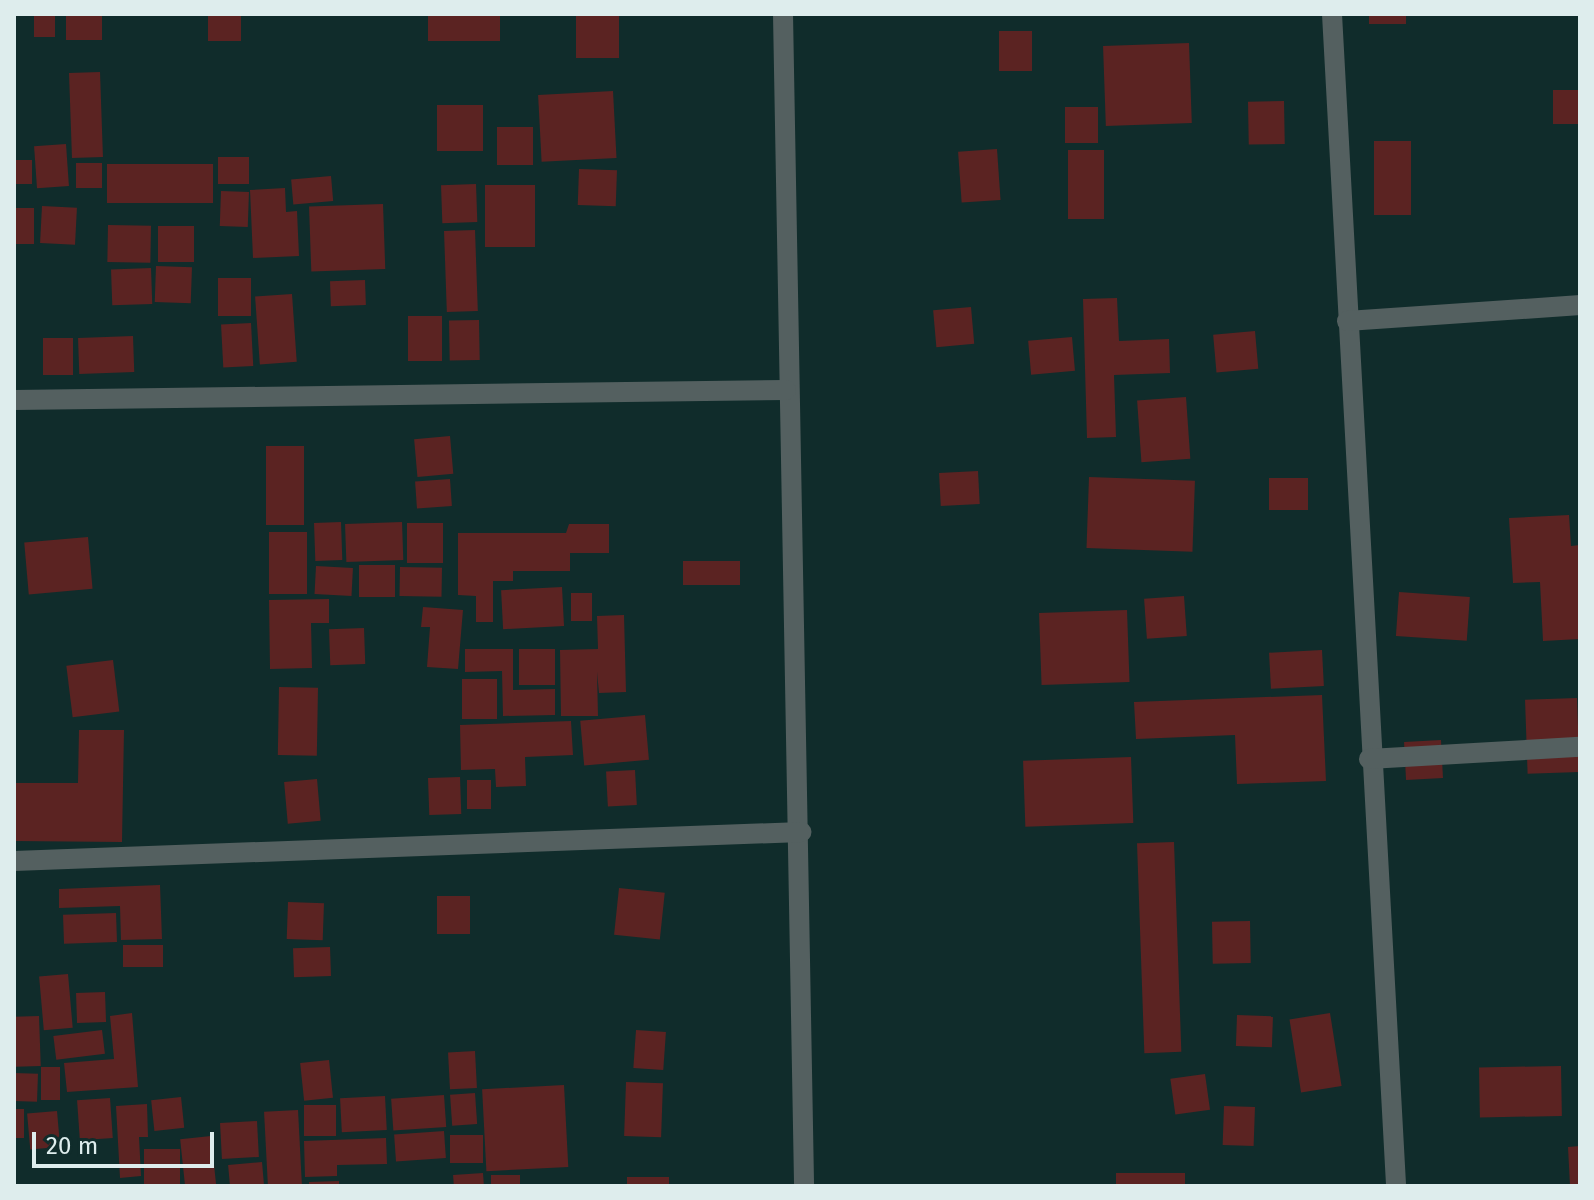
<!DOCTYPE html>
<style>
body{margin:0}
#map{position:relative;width:1594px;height:1200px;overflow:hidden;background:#102c2b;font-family:"Fira Sans",sans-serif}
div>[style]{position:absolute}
.building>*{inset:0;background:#5b2322;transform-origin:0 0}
.minor>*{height:20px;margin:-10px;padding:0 10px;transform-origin:10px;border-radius:10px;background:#546060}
span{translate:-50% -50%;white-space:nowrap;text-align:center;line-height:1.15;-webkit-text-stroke:8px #102c2b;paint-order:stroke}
.frame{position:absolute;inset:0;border:16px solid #deeded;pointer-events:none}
.scale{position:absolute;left:32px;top:1132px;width:182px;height:36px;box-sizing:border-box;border:4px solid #deeded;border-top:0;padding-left:10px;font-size:24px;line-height:28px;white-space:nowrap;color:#deeded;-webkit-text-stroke:6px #102c2b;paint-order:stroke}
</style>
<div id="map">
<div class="building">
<i style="left:34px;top:14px;width:21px;height:23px"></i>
<i style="left:66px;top:14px;width:36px;height:26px"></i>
<i style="left:208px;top:14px;width:33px;height:27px"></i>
<i style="left:428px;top:14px;width:72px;height:27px"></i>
<i style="left:576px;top:14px;width:43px;height:44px"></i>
<i style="left:1369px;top:14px;width:37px;height:10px"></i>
<i style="left:999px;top:31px;width:33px;height:40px"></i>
<i style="left:1189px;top:43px;width:80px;height:86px;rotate:88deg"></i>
<i style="left:100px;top:72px;width:85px;height:31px;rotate:88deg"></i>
<i style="left:1580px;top:90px;width:34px;height:27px;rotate:90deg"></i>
<i style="left:613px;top:91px;width:67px;height:75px;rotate:87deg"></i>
<i style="left:1284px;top:101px;width:43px;height:36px;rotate:89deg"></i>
<i style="left:437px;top:105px;width:46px;height:46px"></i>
<i style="left:1065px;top:107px;width:33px;height:36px"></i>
<i style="left:497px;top:127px;width:36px;height:38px"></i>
<i style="left:1374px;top:141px;width:37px;height:74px"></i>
<i style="left:66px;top:144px;width:42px;height:32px;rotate:86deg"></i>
<i style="left:997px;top:149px;width:51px;height:39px;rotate:86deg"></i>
<i style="left:1068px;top:150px;width:36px;height:69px"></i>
<i style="left:218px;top:157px;width:31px;height:27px"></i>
<i style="left:14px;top:160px;width:18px;height:24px"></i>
<i style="left:102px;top:163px;width:25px;height:26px;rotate:90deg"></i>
<i style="left:213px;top:164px;width:39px;height:106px;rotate:90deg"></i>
<i style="left:579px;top:169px;width:38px;height:36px;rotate:2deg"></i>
<i style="left:331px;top:176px;width:25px;height:40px;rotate:85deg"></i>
<i style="left:476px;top:184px;width:38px;height:35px;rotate:88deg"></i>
<i style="left:485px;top:185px;width:50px;height:62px"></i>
<i style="clip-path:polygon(285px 188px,286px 212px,297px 211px,299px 256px,253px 258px,250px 190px)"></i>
<i style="left:221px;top:191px;width:28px;height:35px;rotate:2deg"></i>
<i style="left:383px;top:204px;width:65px;height:74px;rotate:88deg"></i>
<i style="left:42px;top:206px;width:35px;height:37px;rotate:3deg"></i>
<i style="left:14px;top:208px;width:20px;height:36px"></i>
<i style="left:108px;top:225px;width:43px;height:37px;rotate:1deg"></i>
<i style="left:158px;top:226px;width:36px;height:36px"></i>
<i style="left:475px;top:230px;width:81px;height:31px;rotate:88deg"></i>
<i style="left:156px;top:266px;width:36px;height:36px;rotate:2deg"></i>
<i style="left:151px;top:268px;width:36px;height:40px;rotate:88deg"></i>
<i style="left:218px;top:278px;width:33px;height:38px"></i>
<i style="left:365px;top:280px;width:25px;height:35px;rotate:88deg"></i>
<i style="left:292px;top:294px;width:68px;height:37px;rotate:86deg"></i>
<i style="clip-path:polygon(1117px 298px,1119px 341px,1169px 339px,1170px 373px,1114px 375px,1116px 437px,1087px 438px,1083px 299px)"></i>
<i style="left:971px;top:307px;width:37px;height:38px;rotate:85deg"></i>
<i style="left:408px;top:316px;width:34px;height:45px"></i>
<i style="left:479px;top:320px;width:40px;height:30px;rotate:89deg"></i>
<i style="left:251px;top:323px;width:43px;height:30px;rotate:87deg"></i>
<i style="left:1255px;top:331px;width:38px;height:42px;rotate:85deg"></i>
<i style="left:133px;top:336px;width:36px;height:55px;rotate:88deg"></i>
<i style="left:1072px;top:337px;width:34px;height:44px;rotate:85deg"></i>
<i style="left:43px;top:338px;width:30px;height:37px"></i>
<i style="left:1186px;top:397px;width:62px;height:49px;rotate:86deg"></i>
<i style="left:450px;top:436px;width:38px;height:36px;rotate:85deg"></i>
<i style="left:266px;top:446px;width:38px;height:79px"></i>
<i style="left:978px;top:471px;width:33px;height:39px;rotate:87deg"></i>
<i style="left:1089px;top:477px;width:106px;height:71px;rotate:2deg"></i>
<i style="left:1269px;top:478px;width:39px;height:32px"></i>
<i style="left:450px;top:479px;width:27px;height:35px;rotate:86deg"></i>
<i style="clip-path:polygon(1569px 515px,1571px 546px,1580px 545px,1580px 639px,1543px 641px,1540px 582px,1513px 583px,1509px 518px)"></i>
<i style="left:341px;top:522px;width:38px;height:27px;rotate:88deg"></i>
<i style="left:402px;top:522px;width:38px;height:57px;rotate:88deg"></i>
<i style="left:407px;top:523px;width:36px;height:40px"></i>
<i style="clip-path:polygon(569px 524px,609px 524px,609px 553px,570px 553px,570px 571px,513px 571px,513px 581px,493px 581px,493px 622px,476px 622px,476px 596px,458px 595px,458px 533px,566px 533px)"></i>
<i style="left:269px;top:532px;width:38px;height:62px"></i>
<i style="left:88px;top:537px;width:52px;height:64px;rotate:85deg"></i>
<i style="left:683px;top:561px;width:57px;height:24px"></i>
<i style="left:359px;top:565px;width:36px;height:32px"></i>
<i style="left:316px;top:566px;width:37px;height:28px;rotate:3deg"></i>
<i style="left:400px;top:567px;width:42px;height:29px;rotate:1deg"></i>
<i style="left:562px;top:587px;width:39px;height:61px;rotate:87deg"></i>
<i style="left:1399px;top:592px;width:71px;height:44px;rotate:4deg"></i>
<i style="left:571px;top:593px;width:21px;height:28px"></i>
<i style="left:1184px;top:596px;width:40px;height:40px;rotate:86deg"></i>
<i style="clip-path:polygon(329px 599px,329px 623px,311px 623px,312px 668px,270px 669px,269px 600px)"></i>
<i style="clip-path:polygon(423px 607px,463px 610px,458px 669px,427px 667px,430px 627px,421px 627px)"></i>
<i style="left:1127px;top:610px;width:72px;height:88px;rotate:88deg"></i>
<i style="clip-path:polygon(624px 615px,626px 692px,599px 693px,597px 672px,598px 716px,561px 716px,560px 650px,598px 649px,597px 616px)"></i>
<i style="left:364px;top:628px;width:36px;height:35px;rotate:88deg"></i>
<i style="clip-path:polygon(465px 649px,513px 649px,513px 690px,555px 689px,555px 715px,503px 716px,502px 671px,465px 672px)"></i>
<i style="left:519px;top:649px;width:36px;height:36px"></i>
<i style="left:1322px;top:650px;width:36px;height:53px;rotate:87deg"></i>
<i style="left:113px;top:660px;width:52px;height:47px;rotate:83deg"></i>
<i style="left:462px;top:679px;width:35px;height:40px"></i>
<i style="left:279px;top:687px;width:39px;height:68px;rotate:1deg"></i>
<i style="clip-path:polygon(1322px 695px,1326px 781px,1237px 784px,1235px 735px,1136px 739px,1134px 702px)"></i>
<i style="left:1577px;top:698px;width:74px;height:52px;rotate:88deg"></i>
<i style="left:645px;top:715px;width:45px;height:65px;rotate:85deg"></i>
<i style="clip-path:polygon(571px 721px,573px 755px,525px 757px,526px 786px,496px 787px,495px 769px,461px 770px,460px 725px)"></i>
<i style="clip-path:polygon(79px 730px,124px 730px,122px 842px,14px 841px,14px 783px,78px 783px)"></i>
<i style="left:1441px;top:740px;width:38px;height:37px;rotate:87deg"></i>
<i style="left:1131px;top:757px;width:66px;height:108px;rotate:88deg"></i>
<i style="left:635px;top:770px;width:35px;height:29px;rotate:87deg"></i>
<i style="left:460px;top:777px;width:37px;height:32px;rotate:88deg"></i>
<i style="left:317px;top:779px;width:42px;height:33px;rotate:85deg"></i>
<i style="left:467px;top:780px;width:24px;height:29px"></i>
<i style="left:1174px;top:842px;width:210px;height:37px;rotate:88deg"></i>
<i style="clip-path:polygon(160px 885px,162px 939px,121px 940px,120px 906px,59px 908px,59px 889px)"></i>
<i style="left:619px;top:888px;width:46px;height:47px;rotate:6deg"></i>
<i style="left:437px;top:896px;width:33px;height:38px"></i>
<i style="left:288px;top:902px;width:36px;height:37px;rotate:2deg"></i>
<i style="left:116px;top:913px;width:29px;height:53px;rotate:88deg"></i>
<i style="left:1250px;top:921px;width:42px;height:38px;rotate:89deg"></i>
<i style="left:163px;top:945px;width:22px;height:40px;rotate:90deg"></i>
<i style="left:330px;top:947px;width:29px;height:37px;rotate:88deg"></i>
<i style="left:68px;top:974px;width:54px;height:29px;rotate:85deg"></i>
<i style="left:105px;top:992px;width:30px;height:29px;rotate:88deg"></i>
<i style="clip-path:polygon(132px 1013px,138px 1087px,67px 1092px,64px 1063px,114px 1059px,110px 1016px)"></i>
<i style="left:1330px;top:1013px;width:74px;height:41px;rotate:81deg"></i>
<i style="left:1237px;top:1015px;width:36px;height:31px;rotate:2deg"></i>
<i style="left:39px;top:1016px;width:50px;height:25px;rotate:88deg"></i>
<i style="left:102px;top:1030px;width:24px;height:49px;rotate:83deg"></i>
<i style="left:636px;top:1030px;width:30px;height:38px;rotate:4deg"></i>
<i style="left:475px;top:1051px;width:37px;height:27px;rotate:87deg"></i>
<i style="left:329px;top:1060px;width:38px;height:29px;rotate:84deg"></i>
<i style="left:1561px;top:1066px;width:50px;height:82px;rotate:89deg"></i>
<i style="left:41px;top:1067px;width:19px;height:33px"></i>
<i style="left:14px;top:1073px;width:24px;height:28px;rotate:2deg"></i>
<i style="left:1205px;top:1074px;width:36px;height:35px;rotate:82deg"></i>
<i style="left:626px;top:1082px;width:37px;height:54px;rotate:2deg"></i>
<i style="left:564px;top:1085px;width:82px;height:82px;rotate:87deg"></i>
<i style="left:475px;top:1093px;width:31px;height:25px;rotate:86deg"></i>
<i style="left:444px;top:1095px;width:32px;height:53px;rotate:86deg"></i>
<i style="left:385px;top:1096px;width:34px;height:45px;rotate:87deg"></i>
<i style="left:181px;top:1097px;width:31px;height:30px;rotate:84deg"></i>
<i style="left:110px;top:1098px;width:40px;height:33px;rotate:86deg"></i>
<i style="clip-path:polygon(147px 1104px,148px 1137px,139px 1137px,141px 1176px,120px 1178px,116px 1106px)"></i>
<i style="left:304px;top:1105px;width:32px;height:31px"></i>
<i style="left:1224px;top:1106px;width:31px;height:39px;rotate:2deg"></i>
<i style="left:14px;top:1109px;width:10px;height:29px"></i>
<i style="left:298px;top:1110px;width:76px;height:34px;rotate:87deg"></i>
<i style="left:57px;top:1111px;width:36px;height:30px;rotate:85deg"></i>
<i style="left:257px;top:1121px;width:36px;height:37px;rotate:87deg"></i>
<i style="left:444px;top:1131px;width:27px;height:50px;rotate:86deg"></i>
<i style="left:450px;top:1135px;width:33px;height:28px"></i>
<i style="left:211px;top:1136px;width:50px;height:31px;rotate:84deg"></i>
<i style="clip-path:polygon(386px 1138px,387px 1164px,337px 1165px,337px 1176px,305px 1177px,304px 1141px)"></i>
<i style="clip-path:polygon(1580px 1146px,1580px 1186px,1570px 1186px,1568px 1147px)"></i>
<i style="left:144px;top:1149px;width:36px;height:37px"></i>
<i style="left:262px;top:1162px;width:24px;height:34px;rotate:85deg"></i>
<i style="left:483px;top:1173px;width:13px;height:30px;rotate:86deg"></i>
<i style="left:1185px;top:1173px;width:13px;height:69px;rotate:90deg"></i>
<i style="left:520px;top:1175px;width:11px;height:29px;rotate:90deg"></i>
<i style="left:669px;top:1177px;width:9px;height:42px;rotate:90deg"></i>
<i style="clip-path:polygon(339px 1181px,339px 1186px,309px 1186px,309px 1182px)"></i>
</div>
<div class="minor">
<i style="left:783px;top:14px;width:1172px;rotate:88.97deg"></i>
<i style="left:1332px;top:14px;width:1174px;rotate:86.87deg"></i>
<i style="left:1347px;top:321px;width:234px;rotate:-3.9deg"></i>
<i style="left:14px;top:400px;width:772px;rotate:-0.74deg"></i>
<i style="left:1369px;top:759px;width:211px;rotate:-3.3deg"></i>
<i style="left:14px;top:861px;width:788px;rotate:-2.11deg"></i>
</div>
<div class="frame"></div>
<div class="scale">20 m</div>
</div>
